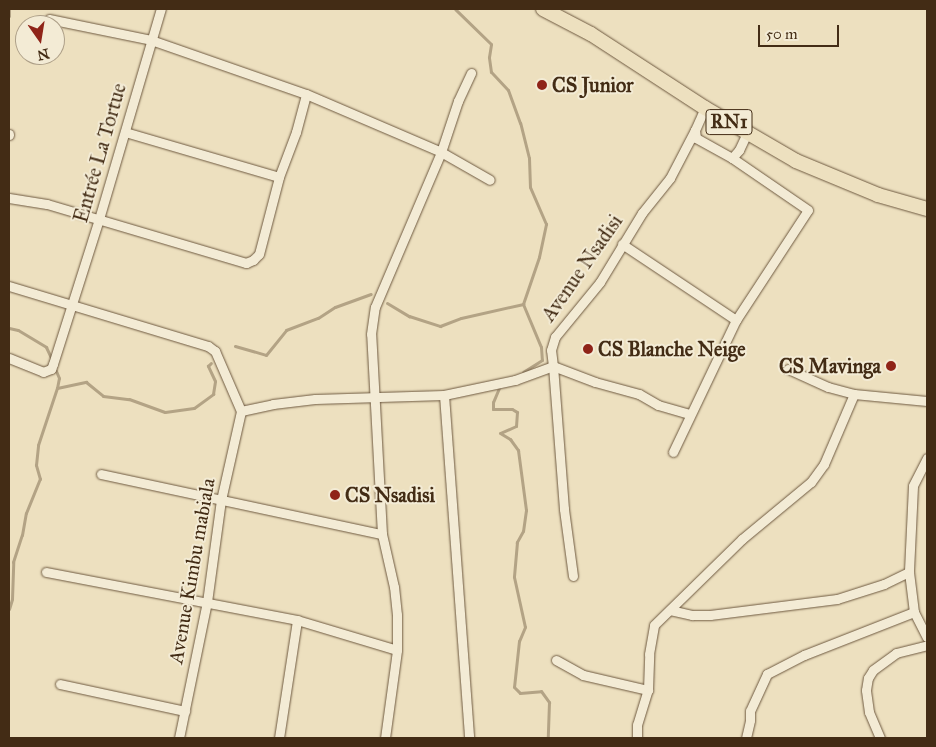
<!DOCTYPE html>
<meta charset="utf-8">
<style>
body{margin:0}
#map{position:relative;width:936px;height:747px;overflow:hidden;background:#ede0bf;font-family:"IM FELL Great Primer",serif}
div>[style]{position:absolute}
.stream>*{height:3px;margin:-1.5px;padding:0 1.5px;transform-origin:1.5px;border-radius:1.5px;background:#b3a385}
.roads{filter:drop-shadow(0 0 1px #6e5940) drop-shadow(0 0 1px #6e5940)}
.minor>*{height:9px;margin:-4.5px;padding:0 4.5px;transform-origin:4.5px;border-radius:4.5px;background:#f3ebd5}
.trunk>*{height:14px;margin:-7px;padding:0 7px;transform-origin:7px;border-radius:7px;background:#ede0bf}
.dots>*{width:14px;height:14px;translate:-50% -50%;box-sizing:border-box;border:2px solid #f3ebd5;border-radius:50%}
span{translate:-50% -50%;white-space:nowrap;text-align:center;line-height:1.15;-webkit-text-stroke:4px #f3ebd5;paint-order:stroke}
.shield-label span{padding:1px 4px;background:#f3ebd5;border:1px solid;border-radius:4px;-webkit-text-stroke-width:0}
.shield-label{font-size:19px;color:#432c15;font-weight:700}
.poi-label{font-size:20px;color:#432c15;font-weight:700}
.left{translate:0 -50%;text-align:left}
.right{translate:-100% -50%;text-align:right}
.street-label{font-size:20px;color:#432c15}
.frame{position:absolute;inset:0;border:10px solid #432c15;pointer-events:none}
.north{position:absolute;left:15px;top:15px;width:50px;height:50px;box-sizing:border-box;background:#f3ebd5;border:1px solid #ad9f88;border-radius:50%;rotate:167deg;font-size:14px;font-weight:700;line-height:20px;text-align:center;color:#432c15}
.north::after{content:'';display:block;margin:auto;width:18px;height:22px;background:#8f2418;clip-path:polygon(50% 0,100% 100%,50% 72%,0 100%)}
.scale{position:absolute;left:758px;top:25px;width:81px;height:22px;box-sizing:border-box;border:2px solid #432c15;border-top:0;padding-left:6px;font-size:15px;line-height:18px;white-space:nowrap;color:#432c15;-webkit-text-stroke:4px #f3ebd5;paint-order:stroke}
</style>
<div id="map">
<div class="stream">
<i style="left:9px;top:16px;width:7px;rotate:-90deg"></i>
<i style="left:387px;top:303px;width:26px;rotate:31deg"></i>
<i style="left:409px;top:316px;width:33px;rotate:18deg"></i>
<i style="left:440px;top:326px;width:22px;rotate:-21deg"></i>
<i style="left:461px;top:318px;width:64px;rotate:-12.7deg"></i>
<i style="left:523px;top:304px;width:50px;rotate:-71.2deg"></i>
<i style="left:539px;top:257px;width:34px;rotate:-78deg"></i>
<i style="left:546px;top:224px;width:40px;rotate:-113.4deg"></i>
<i style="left:530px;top:187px;width:29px;rotate:-92deg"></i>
<i style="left:529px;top:158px;width:36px;rotate:-104deg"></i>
<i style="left:520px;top:123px;width:35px;rotate:-110deg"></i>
<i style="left:508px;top:90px;width:25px;rotate:-133deg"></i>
<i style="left:491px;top:72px;width:15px;rotate:-98deg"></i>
<i style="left:489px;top:57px;width:13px;rotate:-81deg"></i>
<i style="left:491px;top:44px;width:50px;rotate:-135.8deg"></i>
<i style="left:523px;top:304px;width:47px;rotate:67.3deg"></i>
<i style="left:541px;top:347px;width:13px;rotate:86deg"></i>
<i style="left:542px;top:360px;width:22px;rotate:148deg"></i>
<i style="left:9px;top:328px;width:9px;rotate:13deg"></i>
<i style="left:18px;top:330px;width:33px;rotate:31deg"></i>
<i style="left:46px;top:347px;width:14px;rotate:65deg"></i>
<i style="left:235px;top:346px;width:32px;rotate:16deg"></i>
<i style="left:266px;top:355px;width:32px;rotate:-51deg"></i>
<i style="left:286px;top:330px;width:34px;rotate:-21deg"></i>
<i style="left:318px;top:318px;width:20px;rotate:-33deg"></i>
<i style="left:335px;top:307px;width:38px;rotate:-20deg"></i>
<i style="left:57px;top:388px;width:30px;rotate:-12deg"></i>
<i style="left:86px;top:382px;width:22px;rotate:39deg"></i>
<i style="left:103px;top:396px;width:26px;rotate:7deg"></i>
<i style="left:129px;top:399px;width:38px;rotate:20deg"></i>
<i style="left:165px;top:412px;width:29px;rotate:-8deg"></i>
<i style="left:194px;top:408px;width:24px;rotate:-36deg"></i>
<i style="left:213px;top:394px;width:13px;rotate:-81deg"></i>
<i style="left:215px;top:381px;width:17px;rotate:-115deg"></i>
<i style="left:208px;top:366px;width:4px;rotate:-45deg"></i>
<i style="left:499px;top:388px;width:15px;rotate:113deg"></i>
<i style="left:493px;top:402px;width:7px;rotate:90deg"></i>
<i style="left:493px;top:409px;width:19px"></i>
<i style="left:512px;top:409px;width:6px;rotate:31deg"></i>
<i style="left:517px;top:412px;width:14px;rotate:94deg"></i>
<i style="left:516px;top:426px;width:17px;rotate:156deg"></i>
<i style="left:500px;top:433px;width:12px;rotate:31deg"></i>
<i style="left:510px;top:439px;width:14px;rotate:54deg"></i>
<i style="left:518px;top:450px;width:61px;rotate:82.4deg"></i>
<i style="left:526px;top:510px;width:21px;rotate:98deg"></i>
<i style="left:523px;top:531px;width:13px;rotate:119deg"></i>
<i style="left:517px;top:542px;width:35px;rotate:95deg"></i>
<i style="left:514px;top:577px;width:51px;rotate:77.6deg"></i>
<i style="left:525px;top:627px;width:15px;rotate:113deg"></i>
<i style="left:519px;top:641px;width:46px;rotate:96.2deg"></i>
<i style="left:514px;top:687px;width:8px;rotate:45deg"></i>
<i style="left:520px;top:693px;width:21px;rotate:-5deg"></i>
<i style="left:541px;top:691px;width:14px;rotate:54deg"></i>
<i style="left:549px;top:702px;width:36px;rotate:92deg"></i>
<i style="left:9px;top:609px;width:10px;rotate:-73deg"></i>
<i style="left:12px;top:599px;width:37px;rotate:-88deg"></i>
<i style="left:13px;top:562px;width:28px;rotate:-72deg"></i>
<i style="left:22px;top:535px;width:22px;rotate:-80deg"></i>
<i style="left:26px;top:513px;width:37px;rotate:-68deg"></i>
<i style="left:40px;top:479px;width:15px;rotate:-106deg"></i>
<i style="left:36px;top:465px;width:20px;rotate:-84deg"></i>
<i style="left:38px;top:445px;width:60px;rotate:-71.6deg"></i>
<i style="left:57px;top:388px;width:10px;rotate:-79deg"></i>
<i style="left:59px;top:378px;width:13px;rotate:-113deg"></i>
</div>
<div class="roads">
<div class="minor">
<i style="left:49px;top:19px;width:104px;rotate:11.6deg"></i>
<i style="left:151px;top:40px;width:164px;rotate:19.2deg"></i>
<i style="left:306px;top:94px;width:147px;rotate:23.2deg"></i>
<i style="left:441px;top:152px;width:56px;rotate:29.7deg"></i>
<i style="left:695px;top:130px;width:24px;rotate:-66deg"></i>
<i style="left:125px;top:132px;width:160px;rotate:16.3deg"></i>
<i style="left:9px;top:135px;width:1px;rotate:-90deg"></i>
<i style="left:9px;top:198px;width:38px;rotate:9deg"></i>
<i style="left:47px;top:204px;width:208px;rotate:16.5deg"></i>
<i style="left:246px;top:263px;width:8px;rotate:-23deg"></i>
<i style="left:253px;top:260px;width:8px;rotate:-45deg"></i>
<i style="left:259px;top:254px;width:80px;rotate:-75.4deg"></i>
<i style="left:279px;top:177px;width:48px;rotate:-69.3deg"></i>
<i style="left:296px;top:132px;width:39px;rotate:-75deg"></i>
<i style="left:622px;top:244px;width:137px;rotate:33.7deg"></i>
<i style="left:9px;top:286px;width:208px;rotate:16.8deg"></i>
<i style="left:208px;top:346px;width:9px;rotate:36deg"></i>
<i style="left:215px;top:351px;width:65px;rotate:66.6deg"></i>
<i style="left:9px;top:358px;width:37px;rotate:22deg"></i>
<i style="left:43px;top:372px;width:9px;rotate:-21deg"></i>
<i style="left:51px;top:369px;width:5px;rotate:-68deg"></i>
<i style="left:53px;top:364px;width:152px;rotate:-72.4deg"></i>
<i style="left:99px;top:219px;width:219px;rotate:-73.6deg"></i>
<i style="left:788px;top:369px;width:44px;rotate:24.2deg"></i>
<i style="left:828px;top:387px;width:27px;rotate:15deg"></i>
<i style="left:854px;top:394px;width:73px;rotate:5.5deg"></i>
<i style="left:444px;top:395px;width:344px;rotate:85.8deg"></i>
<i style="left:241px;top:411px;width:33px;rotate:-12deg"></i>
<i style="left:273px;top:404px;width:42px;rotate:-6.8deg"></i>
<i style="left:315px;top:399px;width:129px;rotate:-1.8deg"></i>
<i style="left:444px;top:395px;width:73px;rotate:-11.9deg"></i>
<i style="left:515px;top:380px;width:40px;rotate:-20.2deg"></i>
<i style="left:553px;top:366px;width:16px;rotate:-97deg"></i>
<i style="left:551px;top:350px;width:14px;rotate:-73deg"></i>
<i style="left:555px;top:337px;width:71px;rotate:-50.7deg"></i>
<i style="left:600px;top:282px;width:81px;rotate:-58.7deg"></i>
<i style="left:642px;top:213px;width:45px;rotate:-51.3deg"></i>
<i style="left:670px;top:178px;width:54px;rotate:-62.5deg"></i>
<i style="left:695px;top:130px;width:8px;rotate:83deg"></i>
<i style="left:696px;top:138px;width:41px;rotate:29.1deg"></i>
<i style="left:732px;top:158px;width:11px;rotate:-49deg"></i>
<i style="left:739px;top:150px;width:19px;rotate:-65deg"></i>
<i style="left:673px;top:452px;width:146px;rotate:-64.5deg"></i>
<i style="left:736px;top:320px;width:131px;rotate:-56.8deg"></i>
<i style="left:808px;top:210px;width:92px;rotate:-145.6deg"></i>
<i style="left:927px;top:458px;width:31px;rotate:117deg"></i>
<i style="left:913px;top:486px;width:86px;rotate:92.7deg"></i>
<i style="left:909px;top:572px;width:40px;rotate:82.9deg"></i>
<i style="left:914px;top:612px;width:28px;rotate:63deg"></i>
<i style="left:101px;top:474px;width:287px;rotate:12.1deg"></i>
<i style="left:46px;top:572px;width:256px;rotate:10.8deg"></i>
<i style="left:297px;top:620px;width:104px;rotate:16.7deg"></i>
<i style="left:573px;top:576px;width:68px;rotate:-97.7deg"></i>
<i style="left:564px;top:509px;width:143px;rotate:-94.4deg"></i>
<i style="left:553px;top:366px;width:45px;rotate:20.9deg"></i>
<i style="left:595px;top:382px;width:46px;rotate:15.3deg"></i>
<i style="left:639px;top:394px;width:22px;rotate:30deg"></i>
<i style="left:658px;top:405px;width:33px;rotate:16deg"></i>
<i style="left:670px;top:610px;width:23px;rotate:13deg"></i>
<i style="left:692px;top:615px;width:18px"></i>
<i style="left:710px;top:615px;width:128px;rotate:-7.2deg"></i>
<i style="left:837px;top:599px;width:49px;rotate:-17.7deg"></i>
<i style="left:884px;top:584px;width:28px;rotate:-26deg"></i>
<i style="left:556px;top:660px;width:31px;rotate:29deg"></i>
<i style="left:583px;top:675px;width:67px;rotate:13deg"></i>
<i style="left:60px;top:684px;width:128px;rotate:12.2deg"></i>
<i style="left:179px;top:738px;width:139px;rotate:-78.4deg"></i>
<i style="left:207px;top:602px;width:103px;rotate:-82.2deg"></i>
<i style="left:221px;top:500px;width:91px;rotate:-77.3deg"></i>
<i style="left:279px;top:738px;width:119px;rotate:-81.3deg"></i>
<i style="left:385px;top:738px;width:89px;rotate:-82.2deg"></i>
<i style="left:397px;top:650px;width:35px;rotate:-90deg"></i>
<i style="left:397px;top:615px;width:28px;rotate:-96deg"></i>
<i style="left:394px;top:587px;width:54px;rotate:-102.8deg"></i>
<i style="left:382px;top:534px;width:200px;rotate:-93.1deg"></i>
<i style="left:371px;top:334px;width:27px;rotate:-82deg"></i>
<i style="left:375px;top:307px;width:168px;rotate:-66.9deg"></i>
<i style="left:441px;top:152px;width:54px;rotate:-71.6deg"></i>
<i style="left:458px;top:101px;width:31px;rotate:-65deg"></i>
<i style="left:637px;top:738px;width:13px;rotate:-90deg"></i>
<i style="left:637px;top:725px;width:37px;rotate:-73deg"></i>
<i style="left:648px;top:690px;width:36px;rotate:-88deg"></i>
<i style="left:649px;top:654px;width:29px;rotate:-80deg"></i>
<i style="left:654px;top:625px;width:123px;rotate:-44.3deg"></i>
<i style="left:742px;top:539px;width:89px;rotate:-39.6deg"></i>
<i style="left:811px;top:482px;width:22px;rotate:-54deg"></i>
<i style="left:824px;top:464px;width:76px;rotate:-66.8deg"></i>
<i style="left:746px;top:738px;width:18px;rotate:-77deg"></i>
<i style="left:750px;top:720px;width:9px;rotate:-90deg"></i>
<i style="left:750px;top:711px;width:41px;rotate:-65.3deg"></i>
<i style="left:767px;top:674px;width:42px;rotate:-27.2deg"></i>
<i style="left:804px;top:655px;width:118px;rotate:-21.4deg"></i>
<i style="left:880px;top:738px;width:28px;rotate:-113deg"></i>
<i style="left:869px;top:712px;width:22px;rotate:-98deg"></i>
<i style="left:866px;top:690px;width:12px;rotate:-81deg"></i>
<i style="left:868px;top:678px;width:9px;rotate:-58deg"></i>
<i style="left:873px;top:670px;width:29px;rotate:-36deg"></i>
<i style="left:896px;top:653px;width:32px;rotate:-14deg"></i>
</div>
<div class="trunk">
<i style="left:543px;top:9px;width:54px;rotate:27.5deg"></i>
<i style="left:591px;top:34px;width:136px;rotate:33deg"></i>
<i style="left:705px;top:108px;width:105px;rotate:30.2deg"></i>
<i style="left:796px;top:161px;width:89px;rotate:22.5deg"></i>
<i style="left:878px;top:195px;width:51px;rotate:15.9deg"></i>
</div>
</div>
<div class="dots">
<i style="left:542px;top:85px;background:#8f2418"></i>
<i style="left:588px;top:349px;background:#8f2418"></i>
<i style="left:891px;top:366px;background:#8f2418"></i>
<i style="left:335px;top:495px;background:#8f2418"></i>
</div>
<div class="shield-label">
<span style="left:729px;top:122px">RN1</span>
</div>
<div class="poi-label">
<span class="left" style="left:552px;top:85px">CS Junior</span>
<span class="left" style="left:598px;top:349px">CS Blanche Neige</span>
<span class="right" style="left:881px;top:366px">CS Mavinga</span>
<span class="left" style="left:345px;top:495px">CS Nsadisi</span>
</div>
<div class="street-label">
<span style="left:100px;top:153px;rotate:-74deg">Entrée La Tortue</span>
<span style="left:582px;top:268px;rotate:-55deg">Avenue Nsadisi</span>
<span style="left:192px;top:571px;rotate:-80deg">Avenue Kimbu mabiala</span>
</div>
<div class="frame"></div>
<div class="north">N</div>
<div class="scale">50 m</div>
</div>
